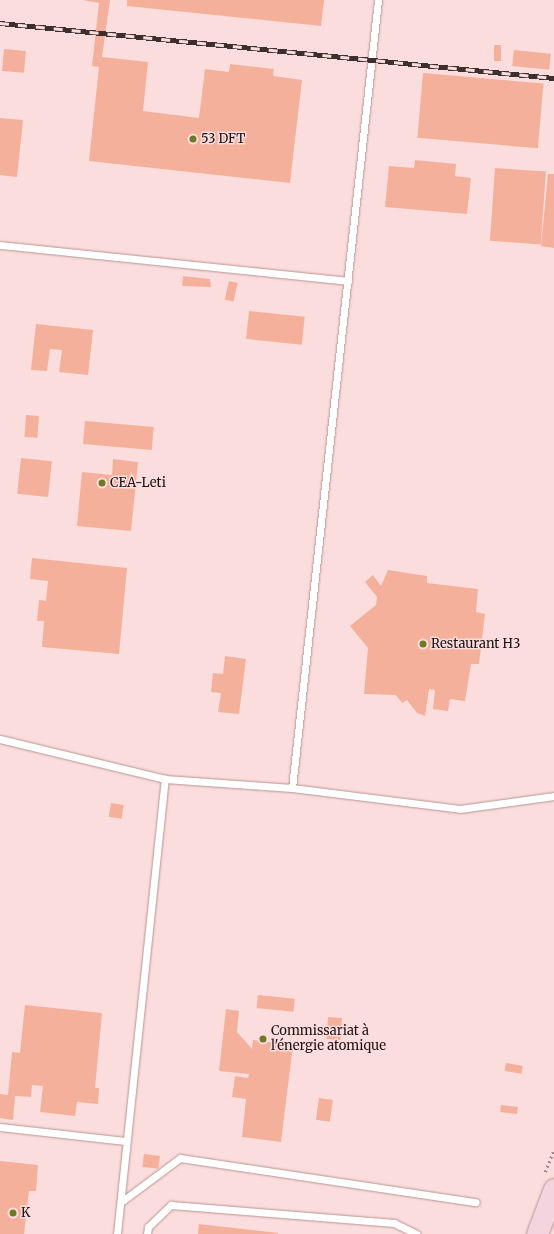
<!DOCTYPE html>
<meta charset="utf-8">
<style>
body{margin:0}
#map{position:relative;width:554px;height:1234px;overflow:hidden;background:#fcdddd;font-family:Merriweather,serif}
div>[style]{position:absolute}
.building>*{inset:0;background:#f5b09b;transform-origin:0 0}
.path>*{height:2.5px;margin-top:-1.25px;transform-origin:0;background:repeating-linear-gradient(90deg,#9f8888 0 2px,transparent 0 5px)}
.roads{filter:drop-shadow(0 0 1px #b89594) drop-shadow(0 0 1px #b89594)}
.lane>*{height:7px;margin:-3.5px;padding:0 3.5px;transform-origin:3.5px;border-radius:3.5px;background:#fff}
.secondary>*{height:21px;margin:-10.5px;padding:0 10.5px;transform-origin:10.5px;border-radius:10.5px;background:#f4d4df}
.rail>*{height:4.5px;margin-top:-2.25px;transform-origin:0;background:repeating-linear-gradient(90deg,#fcdddd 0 9px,#3e2f2f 0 18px);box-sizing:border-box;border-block:1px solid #3e2f2f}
.dots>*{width:11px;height:11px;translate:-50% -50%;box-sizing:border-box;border:2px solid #fcdddd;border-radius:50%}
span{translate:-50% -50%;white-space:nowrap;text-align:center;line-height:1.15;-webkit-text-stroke:3px #fcdddd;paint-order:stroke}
.poi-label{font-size:13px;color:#1f1313}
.left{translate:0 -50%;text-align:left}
</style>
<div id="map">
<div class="building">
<i style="clip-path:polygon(83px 0,110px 0,102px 57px,148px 62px,143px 111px,199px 118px,205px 69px,229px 72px,230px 64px,274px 69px,273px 76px,302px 80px,290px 183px,89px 161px,99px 67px,92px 66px,99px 3px)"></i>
<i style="clip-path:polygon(127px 0,324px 0,321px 26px,127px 6px)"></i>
<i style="left:494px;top:45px;width:7px;height:16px"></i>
<i style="left:4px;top:49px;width:22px;height:22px;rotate:5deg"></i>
<i style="left:514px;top:50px;width:37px;height:16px;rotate:6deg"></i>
<i style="left:423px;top:73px;width:121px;height:65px;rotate:5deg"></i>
<i style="clip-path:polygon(0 118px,23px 120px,17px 177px,0 175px)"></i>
<i style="clip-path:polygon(415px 160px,456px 164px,455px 176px,471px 178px,467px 214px,385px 207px,389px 166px,414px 168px)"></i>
<i style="left:495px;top:168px;width:51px;height:73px;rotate:4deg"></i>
<i style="clip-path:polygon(548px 174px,554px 174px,554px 248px,541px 246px)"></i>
<i style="clip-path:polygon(183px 276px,210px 279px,211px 287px,182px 286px)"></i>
<i style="left:229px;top:281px;width:9px;height:19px;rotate:13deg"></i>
<i style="left:249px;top:311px;width:56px;height:28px;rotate:6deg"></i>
<i style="clip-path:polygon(36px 324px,93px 330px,88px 375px,59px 372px,62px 350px,50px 349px,47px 371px,31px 370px)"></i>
<i style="left:26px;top:415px;width:13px;height:22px;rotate:4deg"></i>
<i style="left:85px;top:421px;width:69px;height:23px;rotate:5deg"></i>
<i style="left:21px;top:458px;width:31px;height:36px;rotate:6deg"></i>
<i style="clip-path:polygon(113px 459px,138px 462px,131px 531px,77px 526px,82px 472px,112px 475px)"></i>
<i style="clip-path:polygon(32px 558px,127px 568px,119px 654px,42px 647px,44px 621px,37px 621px,39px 600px,46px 601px,48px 581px,30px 579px)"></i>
<i style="clip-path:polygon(388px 570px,427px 576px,427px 583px,478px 589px,476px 612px,485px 614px,479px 664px,471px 664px,465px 701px,450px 699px,448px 711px,433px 709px,435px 690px,429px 689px,425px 716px,417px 713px,407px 700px,402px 703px,396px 695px,364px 694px,368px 648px,350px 626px,376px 605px,377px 597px,365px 582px,373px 575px,381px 586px)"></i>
<i style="clip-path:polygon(225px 656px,246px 659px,239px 714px,218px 712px,221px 693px,211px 692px,213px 673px,223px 674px)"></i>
<i style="left:111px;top:803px;width:13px;height:14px;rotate:9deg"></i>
<i style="left:258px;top:995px;width:37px;height:13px;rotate:6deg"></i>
<i style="clip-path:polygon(25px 1005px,102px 1013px,95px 1088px,99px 1088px,98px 1104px,77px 1102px,75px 1116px,40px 1112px,43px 1086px,32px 1085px,31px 1097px,15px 1096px,13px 1120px,0 1118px,0 1094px,8px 1095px,12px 1052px,20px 1053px)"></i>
<i style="clip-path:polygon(226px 1009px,239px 1011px,237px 1032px,252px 1049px,253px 1040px,293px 1045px,281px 1142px,242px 1137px,246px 1099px,232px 1097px,235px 1076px,248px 1078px,249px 1074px,219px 1071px)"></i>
<i style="left:328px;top:1017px;width:14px;height:22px;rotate:4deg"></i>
<i style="left:506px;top:1063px;width:17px;height:8px;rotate:10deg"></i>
<i style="left:319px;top:1098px;width:14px;height:22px;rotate:8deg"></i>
<i style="left:501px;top:1105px;width:17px;height:7px;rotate:7deg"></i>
<i style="left:144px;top:1154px;width:16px;height:13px;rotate:7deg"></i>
<i style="clip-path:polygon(0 1161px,38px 1165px,36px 1191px,29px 1191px,24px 1234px,0 1234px)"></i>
<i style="clip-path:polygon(199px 1224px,278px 1233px,278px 1234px,198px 1234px)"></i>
</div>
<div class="path">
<i style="left:545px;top:1172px;width:24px;rotate:-68deg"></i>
</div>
<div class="roads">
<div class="lane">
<i style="left:0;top:245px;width:350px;rotate:5.9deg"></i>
<i style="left:0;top:739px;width:170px;rotate:13.6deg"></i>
<i style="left:165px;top:779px;width:127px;rotate:4.1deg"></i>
<i style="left:292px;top:788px;width:169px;rotate:7.1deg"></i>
<i style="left:460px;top:809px;width:95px;rotate:-7.9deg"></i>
<i style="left:292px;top:788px;width:793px;rotate:-83.77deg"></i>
<i style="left:0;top:1127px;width:126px;rotate:6.4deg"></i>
<i style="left:121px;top:1202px;width:74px;rotate:-36.7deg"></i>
<i style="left:180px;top:1158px;width:299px;rotate:8.5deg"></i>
<i style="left:117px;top:1234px;width:458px;rotate:-84deg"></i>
<i style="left:147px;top:1234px;width:7px;rotate:-82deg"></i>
<i style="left:148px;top:1227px;width:32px;rotate:-44deg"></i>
<i style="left:171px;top:1205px;width:224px;rotate:4.6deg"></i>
<i style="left:394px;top:1223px;width:25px;rotate:26deg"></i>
</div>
<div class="secondary">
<i style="left:537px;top:1234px;width:48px;rotate:-69.3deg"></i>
</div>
</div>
<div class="rail">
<i style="left:0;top:23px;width:557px;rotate:5.67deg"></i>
</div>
<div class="dots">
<i style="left:193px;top:139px;background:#6f7a25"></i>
<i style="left:102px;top:483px;background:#6f7a25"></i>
<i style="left:423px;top:644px;background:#6f7a25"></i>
<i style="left:263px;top:1039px;background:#6f7a25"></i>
<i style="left:13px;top:1213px;background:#6f7a25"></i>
</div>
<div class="poi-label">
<span class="left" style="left:201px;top:139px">53 DFT</span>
<span class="left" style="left:110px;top:483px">CEA-Leti</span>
<span class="left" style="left:431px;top:644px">Restaurant H3</span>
<span class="left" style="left:271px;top:1039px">Commissariat à<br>l'énergie atomique</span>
<span class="left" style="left:21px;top:1213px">K</span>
</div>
</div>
